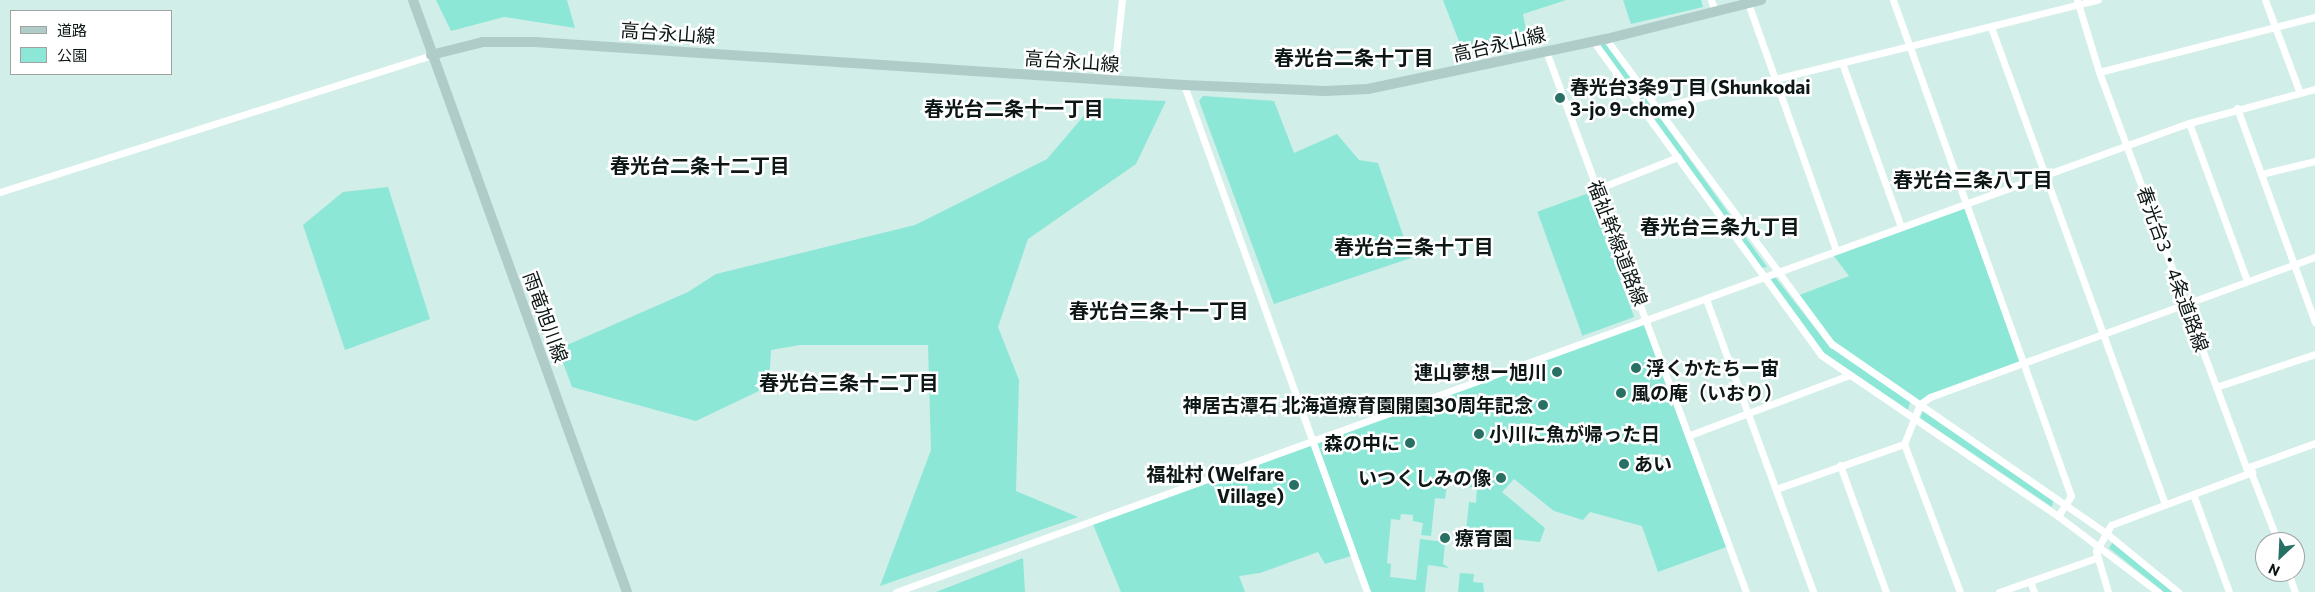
<!DOCTYPE html>
<meta charset="utf-8">
<style>
body{margin:0}
#map{position:relative;width:2315px;height:592px;overflow:hidden;background:#d1eee8;font-family:Commissioner,"Noto Sans JP",sans-serif}
div>[style]{position:absolute}
.green>*{inset:0;background:#8de7d7;transform-origin:0 0}
.street>*{height:7px;margin:-3.5px;padding:0 3.5px;transform-origin:3.5px;border-radius:3.5px;background:#fff}
.secondary>*{height:10px;margin:-5px;padding:0 5px;transform-origin:5px;border-radius:5px;background:#b0ccc8}
.dots>*{width:14px;height:14px;translate:-50% -50%;box-sizing:border-box;border:2px solid #fff;border-radius:50%}
span{translate:-50% -50%;white-space:nowrap;text-align:center;line-height:1.15;-webkit-text-stroke:5px #fff;paint-order:stroke}
.street-label{font-size:19px;color:#0d1816}
.poi-label{font-size:19px;color:#0d1816;font-weight:700}
.left{translate:0 -50%;text-align:left}
.right{translate:-100% -50%;text-align:right}
.neighbourhood-label{font-size:20px;color:#0d1816;font-weight:700}
.legend{position:absolute;left:10px;top:10px;width:162px;height:65px;box-sizing:border-box;background:#fff;border:1px solid #9ea3a2;margin:0;padding:6px 9px;list-style:none;font-size:15px;color:#0d1816}
.legend li{display:flex;align-items:center;gap:10px;height:25px}
.legend b{width:25px;border:1px solid #9ea3a2}
.north{position:absolute;left:2255px;top:532px;width:50px;height:50px;box-sizing:border-box;background:#fff;border:1px solid #9ea3a2;border-radius:50%;rotate:205deg;font-size:14px;font-weight:700;line-height:20px;text-align:center;color:#0d1816}
.north::after{content:'';display:block;margin:auto;width:18px;height:22px;background:#286f64;clip-path:polygon(50% 0,100% 100%,50% 72%,0 100%)}
</style>
<div id="map">
<div class="green">
<i style="clip-path:polygon(436px 0,567px 0,575px 28px,504px 17px,451px 31px)"></i>
<i style="clip-path:polygon(1443px 0,1566px 0,1523px 14px,1528px 39px,1465px 57px)"></i>
<i style="clip-path:polygon(1623px 0,1701px 0,1703px 7px,1631px 24px)"></i>
<i style="clip-path:polygon(1604px 44px,1607px 44px,1767px 267px,1760px 268px,1598px 46px)"></i>
<i style="clip-path:polygon(1203px 96px,1274px 101px,1294px 153px,1337px 134px,1359px 160px,1378px 163px,1411px 258px,1274px 304px,1199px 101px)"></i>
<i style="clip-path:polygon(1099px 98px,1166px 101px,1136px 164px,1028px 239px,998px 327px,1019px 380px,1016px 491px,1078px 517px,880px 586px,931px 450px,928px 345px,800px 345px,771px 350px,769px 386px,696px 421px,572px 387px,558px 349px,688px 292px,716px 274px,915px 225px,1047px 159px)"></i>
<i style="clip-path:polygon(388px 187px,430px 319px,345px 350px,303px 225px,343px 192px)"></i>
<i style="left:1589px;top:193px;width:132px;height:55px;rotate:70deg"></i>
<i style="clip-path:polygon(1967px 204px,2024px 362px,1920px 404px,1832px 344px,1797px 296px,1849px 276px,1830px 251px)"></i>
<i style="clip-path:polygon(1775px 277px,1829px 346px,1910px 402px,1908px 410px,1823px 353px,1770px 279px)"></i>
<i style="clip-path:polygon(1647px 319px,1729px 546px,1658px 572px,1642px 526px,1590px 512px,1583px 520px,1554px 511px,1514px 479px,1502px 492px,1545px 528px,1540px 542px,1486px 536px,1487px 530px,1482px 529px,1481px 533px,1466px 531px,1469px 502px,1476px 503px,1477px 488px,1447px 485px,1445px 499px,1435px 498px,1431px 536px,1421px 535px,1423px 523px,1413px 521px,1413px 515px,1401px 514px,1400px 520px,1391px 519px,1387px 563px,1391px 564px,1390px 577px,1416px 580px,1420px 539px,1445px 542px,1443px 564px,1449px 568px,1428px 565px,1425px 592px,1368px 592px,1354px 555px,1325px 564px,1318px 552px,1260px 573px,1239px 576px,1245px 592px,1121px 592px,1092px 522px)"></i>
<i style="clip-path:polygon(1923px 411px,2053px 501px,2052px 507px,1920px 418px)"></i>
<i style="clip-path:polygon(2113px 542px,2175px 592px,2164px 592px,2109px 548px)"></i>
<i style="clip-path:polygon(1023px 558px,1025px 592px,936px 592px)"></i>
<i style="clip-path:polygon(1460px 573px,1474px 574px,1473px 582px,1483px 583px,1484px 592px,1458px 592px)"></i>
</div>
<div class="street">
<i style="left:1711px;top:0;width:12px;rotate:70deg"></i>
<i style="left:1893px;top:0;width:527px;rotate:70.26deg"></i>
<i style="left:2071px;top:496px;width:24px;rotate:123deg"></i>
<i style="left:2077px;top:0;width:75px;rotate:73deg"></i>
<i style="left:2099px;top:72px;width:422px;rotate:69.6deg"></i>
<i style="left:2265px;top:0;width:99px;rotate:69.4deg"></i>
<i style="left:1748px;top:3px;width:262px;rotate:70.4deg"></i>
<i style="left:1991px;top:27px;width:508px;rotate:69.96deg"></i>
<i style="left:1606px;top:39px;width:380px;rotate:53.5deg"></i>
<i style="left:1832px;top:344px;width:333px;rotate:34.6deg"></i>
<i style="left:2106px;top:533px;width:93px;rotate:39.3deg"></i>
<i style="left:1593px;top:41px;width:388px;rotate:54deg"></i>
<i style="left:1821px;top:355px;width:287px;rotate:34.2deg"></i>
<i style="left:2058px;top:516px;width:126px;rotate:37.2deg"></i>
<i style="left:1546px;top:51px;width:577px;rotate:69.71deg"></i>
<i style="left:1842px;top:63px;width:174px;rotate:70.2deg"></i>
<i style="left:2099px;top:72px;width:223px;rotate:-14.3deg"></i>
<i style="left:1113px;top:81px;width:81px;rotate:-83.7deg"></i>
<i style="left:1184px;top:85px;width:539px;rotate:70.15deg"></i>
<i style="left:1657px;top:108px;width:454px;rotate:-13.8deg"></i>
<i style="left:2237px;top:108px;width:228px;rotate:70deg"></i>
<i style="left:2189px;top:123px;width:168px;rotate:69.8deg"></i>
<i style="left:2261px;top:174px;width:56px;rotate:-13.5deg"></i>
<i style="left:1597px;top:189px;width:87px;rotate:-21.6deg"></i>
<i style="left:0;top:192px;width:452px;rotate:-17.6deg"></i>
<i style="left:1706px;top:299px;width:312px;rotate:69.9deg"></i>
<i style="left:2216px;top:387px;width:104px;rotate:-18.4deg"></i>
<i style="left:1690px;top:435px;width:171px;rotate:-20.6deg"></i>
<i style="left:1840px;top:465px;width:135px;rotate:70.1deg"></i>
<i style="left:2246px;top:468px;width:73px;rotate:-19.9deg"></i>
<i style="left:2250px;top:470px;width:77px;rotate:68.7deg"></i>
<i style="left:1776px;top:489px;width:136px;rotate:-19.4deg"></i>
<i style="left:2193px;top:494px;width:104px;rotate:69.8deg"></i>
<i style="left:2288px;top:572px;width:21px;rotate:71deg"></i>
<i style="left:2030px;top:581px;width:12px;rotate:70deg"></i>
<i style="left:896px;top:592px;width:1375px;rotate:-19.94deg"></i>
<i style="left:2189px;top:123px;width:131px;rotate:-15.1deg"></i>
<i style="left:1960px;top:592px;width:158px;rotate:-110.7deg"></i>
<i style="left:1904px;top:444px;width:43px;rotate:-68.2deg"></i>
<i style="left:1920px;top:404px;width:12px;rotate:-35deg"></i>
<i style="left:1930px;top:397px;width:410px;rotate:-20deg"></i>
<i style="left:1999px;top:592px;width:103px;rotate:-19.3deg"></i>
<i style="left:2108px;top:592px;width:43px;rotate:-106.3deg"></i>
<i style="left:2096px;top:551px;width:30px;rotate:-60deg"></i>
<i style="left:2111px;top:525px;width:151px;rotate:-20.6deg"></i>
</div>
<div class="secondary">
<i style="left:413px;top:0;width:629px;rotate:70.13deg"></i>
<i style="left:431px;top:55px;width:54px;rotate:-14deg"></i>
<i style="left:483px;top:42px;width:52px"></i>
<i style="left:535px;top:42px;width:650px;rotate:3.79deg"></i>
<i style="left:1184px;top:85px;width:141px;rotate:2.4deg"></i>
<i style="left:1325px;top:91px;width:43px;rotate:-2.7deg"></i>
<i style="left:1368px;top:89px;width:243px;rotate:-11.9deg"></i>
<i style="left:1606px;top:39px;width:160px;rotate:-14.1deg"></i>
</div>
<div class="dots">
<i style="left:1560px;top:98px;background:#286f64"></i>
<i style="left:1636px;top:368px;background:#286f64"></i>
<i style="left:1557px;top:372px;background:#286f64"></i>
<i style="left:1621px;top:393px;background:#286f64"></i>
<i style="left:1543px;top:405px;background:#286f64"></i>
<i style="left:1479px;top:434px;background:#286f64"></i>
<i style="left:1410px;top:443px;background:#286f64"></i>
<i style="left:1624px;top:464px;background:#286f64"></i>
<i style="left:1501px;top:478px;background:#286f64"></i>
<i style="left:1294px;top:485px;background:#286f64"></i>
<i style="left:1445px;top:538px;background:#286f64"></i>
</div>
<div class="street-label">
<span style="left:668px;top:33px;rotate:4deg">高台永山線</span>
<span style="left:1499px;top:44px;rotate:-13deg">高台永山線</span>
<span style="left:1072px;top:61px;rotate:4deg">高台永山線</span>
<span style="left:1618px;top:243px;rotate:69deg">福祉幹線道路線</span>
<span style="left:2173px;top:269px;rotate:70deg">春光台3・4条道路線</span>
<span style="left:546px;top:317px;rotate:70deg">雨竜旭川線</span>
</div>
<div class="poi-label">
<span class="left" style="left:1570px;top:98px">春光台3条9丁目 (Shunkodai<br>3-jo 9-chome)</span>
<span class="left" style="left:1646px;top:368px">浮くかたちー宙</span>
<span class="right" style="left:1547px;top:372px">連山夢想ー旭川</span>
<span class="left" style="left:1631px;top:393px">風の庵（いおり）</span>
<span class="right" style="left:1533px;top:405px">神居古潭石 北海道療育園開園30周年記念</span>
<span class="left" style="left:1489px;top:434px">小川に魚が帰った日</span>
<span class="right" style="left:1400px;top:443px">森の中に</span>
<span class="left" style="left:1634px;top:464px">あい</span>
<span class="right" style="left:1284px;top:485px">福祉村 (Welfare<br>Village)</span>
<span class="right" style="left:1491px;top:478px">いつくしみの像</span>
<span class="left" style="left:1455px;top:538px">療育園</span>
</div>
<div class="neighbourhood-label">
<span style="left:1354px;top:57px">春光台二条十丁目</span>
<span style="left:1014px;top:108px">春光台二条十一丁目</span>
<span style="left:700px;top:165px">春光台二条十二丁目</span>
<span style="left:1973px;top:179px">春光台三条八丁目</span>
<span style="left:1720px;top:226px">春光台三条九丁目</span>
<span style="left:1414px;top:246px">春光台三条十丁目</span>
<span style="left:1159px;top:310px">春光台三条十一丁目</span>
<span style="left:849px;top:382px">春光台三条十二丁目</span>
</div>
<ul class="legend">
<li><b style="height:6px;background:#b0ccc8"></b>道路</li>
<li><b style="height:14px;background:#8de7d7"></b>公園</li>
</ul>
<div class="north">N</div>
</div>
